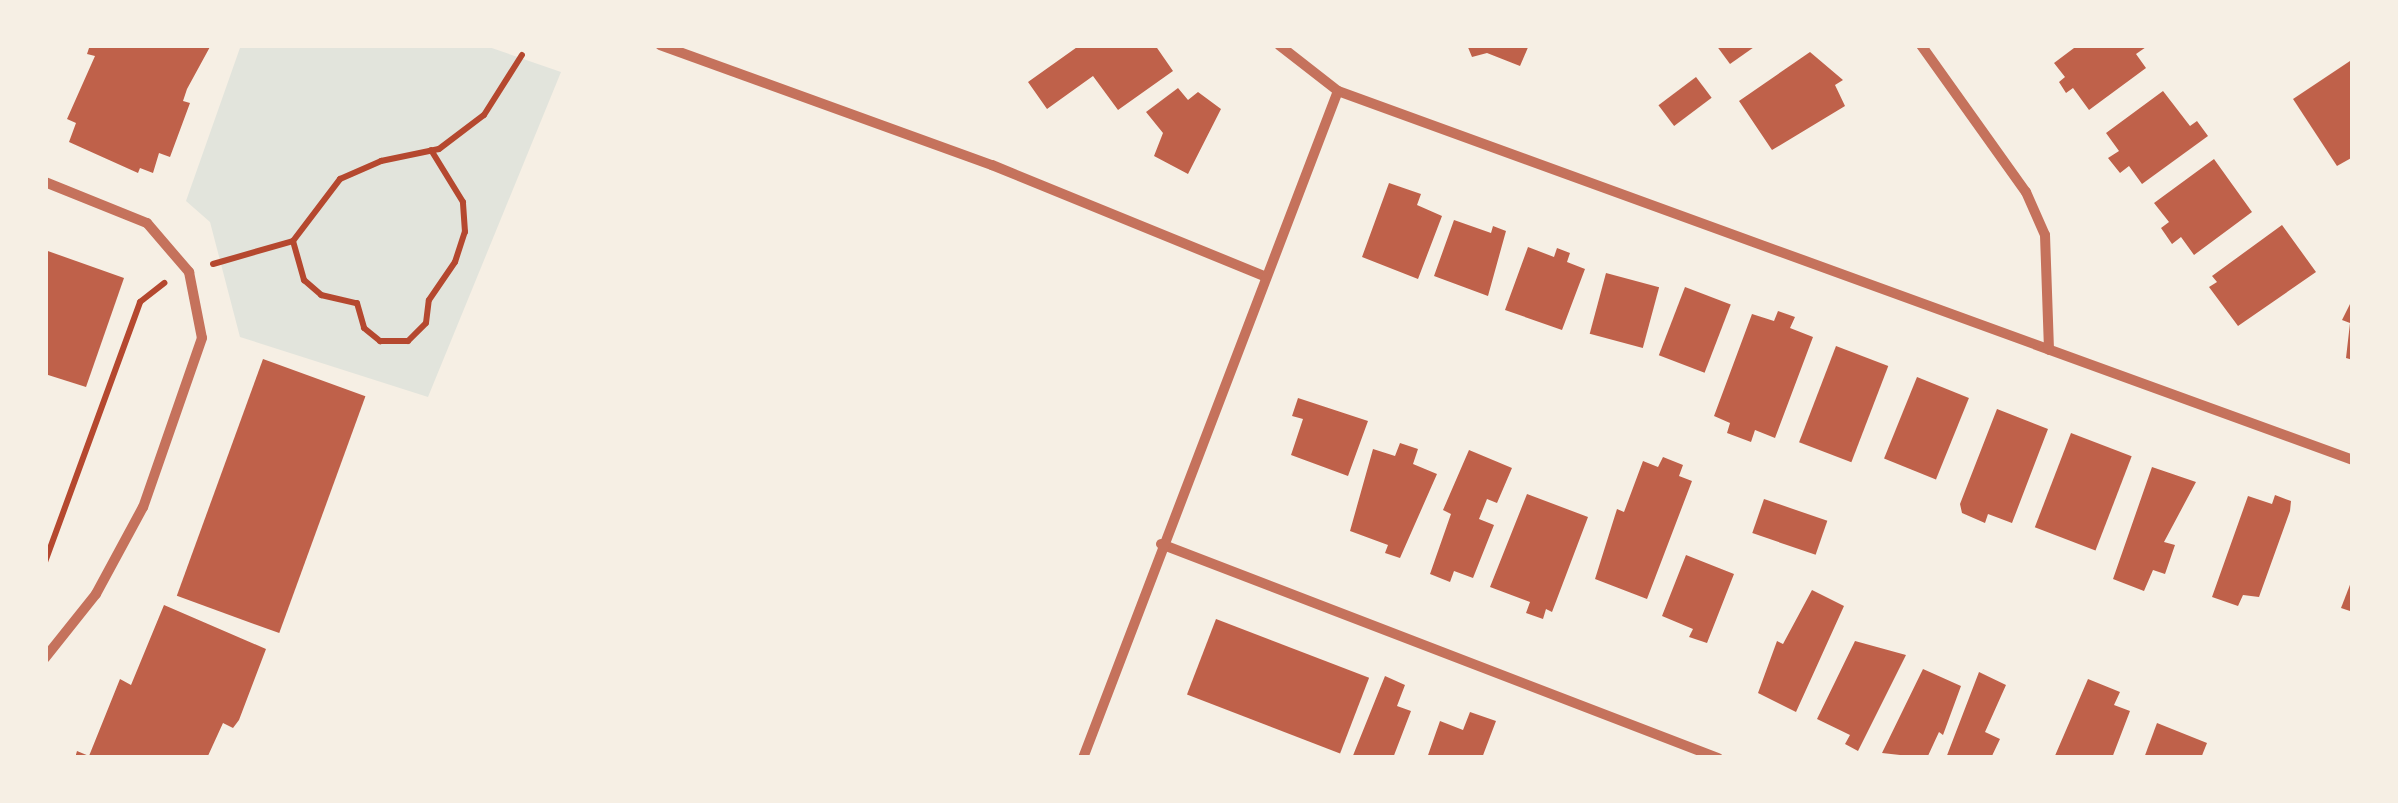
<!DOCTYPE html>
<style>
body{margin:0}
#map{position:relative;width:2398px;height:803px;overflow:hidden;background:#f6efe4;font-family:"Golos Text",sans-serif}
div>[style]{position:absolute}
.green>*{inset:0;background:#e2e4dc}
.building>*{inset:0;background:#bf614a;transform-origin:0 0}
.path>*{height:6px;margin:-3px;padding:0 3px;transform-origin:3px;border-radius:3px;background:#b5482f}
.minor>*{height:10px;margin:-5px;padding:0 5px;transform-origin:5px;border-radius:5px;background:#c5725c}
span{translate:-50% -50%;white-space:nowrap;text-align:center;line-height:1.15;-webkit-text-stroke:8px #f6efe4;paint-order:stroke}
.frame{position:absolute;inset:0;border:48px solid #f6efe4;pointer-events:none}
</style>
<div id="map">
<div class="green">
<i style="clip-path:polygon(241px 45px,483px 45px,561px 72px,428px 397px,240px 337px,210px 222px,186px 201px)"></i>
</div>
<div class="building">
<i style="clip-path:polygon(90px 45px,211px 45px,187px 89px,183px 101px,190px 103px,170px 157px,159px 153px,153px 173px,140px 168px,138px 173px,69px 142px,76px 123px,67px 119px,95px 56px,87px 54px)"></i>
<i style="clip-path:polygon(1080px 45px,1155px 45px,1173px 71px,1118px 110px,1093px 76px,1047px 109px,1028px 82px)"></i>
<i style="clip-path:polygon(1467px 45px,1529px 45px,1520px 66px,1487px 53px,1472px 57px)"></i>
<i style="clip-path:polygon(1716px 45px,1757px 45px,1730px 64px)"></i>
<i style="clip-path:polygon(2078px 45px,2149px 45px,2136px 54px,2146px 68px,2089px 110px,2073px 88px,2066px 93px,2059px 82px,2065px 77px,2054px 63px)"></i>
<i style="clip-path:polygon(1810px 52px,1843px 80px,1835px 85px,1845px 106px,1772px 150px,1739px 101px)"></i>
<i style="clip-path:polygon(2353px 59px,2353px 157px,2337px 166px,2293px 99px)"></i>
<i style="left:1696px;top:77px;width:26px;height:47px;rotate:53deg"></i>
<i style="clip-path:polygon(1178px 88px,1188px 100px,1198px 92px,1221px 109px,1188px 174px,1154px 156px,1163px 133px,1146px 112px)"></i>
<i style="clip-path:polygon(2163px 91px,2190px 126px,2197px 121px,2208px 136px,2142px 184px,2129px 166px,2120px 173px,2108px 158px,2119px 151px,2106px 133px)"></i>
<i style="clip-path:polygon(2214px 159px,2252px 212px,2194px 255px,2181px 237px,2172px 244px,2161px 228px,2169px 222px,2154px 203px)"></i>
<i style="clip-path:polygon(1389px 183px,1421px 194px,1417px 205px,1442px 216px,1418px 279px,1362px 257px)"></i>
<i style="clip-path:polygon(1454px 220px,1491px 233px,1493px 226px,1506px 231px,1488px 296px,1434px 276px)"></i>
<i style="clip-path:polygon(2282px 225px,2316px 272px,2238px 326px,2209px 287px,2217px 282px,2212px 276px)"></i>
<i style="clip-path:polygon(1528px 247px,1554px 257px,1557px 248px,1570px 253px,1567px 262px,1585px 269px,1562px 330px,1505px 310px)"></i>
<i style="clip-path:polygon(45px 250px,124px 278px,86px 387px,45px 374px)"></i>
<i style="left:1606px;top:273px;width:55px;height:63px;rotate:15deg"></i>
<i style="left:1685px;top:287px;width:49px;height:73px;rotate:21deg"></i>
<i style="clip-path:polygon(2350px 304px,2353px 305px,2353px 360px,2346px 358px,2350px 323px,2342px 320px)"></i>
<i style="clip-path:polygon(1778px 311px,1795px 317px,1790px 328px,1813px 337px,1775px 438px,1755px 430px,1751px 442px,1727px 433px,1730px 423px,1714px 416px,1752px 314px,1774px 321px)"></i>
<i style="left:1836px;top:346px;width:56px;height:103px;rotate:21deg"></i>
<i style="left:263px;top:359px;width:109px;height:252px;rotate:20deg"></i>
<i style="left:1917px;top:377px;width:56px;height:88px;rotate:22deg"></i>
<i style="clip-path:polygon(1298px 398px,1368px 421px,1348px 476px,1291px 455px,1303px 419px,1292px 416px)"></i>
<i style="clip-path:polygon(1997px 409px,2048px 429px,2012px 523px,1988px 514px,1985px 523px,1962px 513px,1960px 504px)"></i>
<i style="left:2071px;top:433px;width:65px;height:101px;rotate:21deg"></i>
<i style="clip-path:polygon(1400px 443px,1418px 449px,1413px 464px,1437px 474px,1400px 558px,1385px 553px,1388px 545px,1350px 531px,1373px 449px,1395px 456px)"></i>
<i style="clip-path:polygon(1469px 450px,1512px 468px,1497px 503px,1487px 499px,1479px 519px,1494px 525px,1473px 578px,1454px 571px,1450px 582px,1430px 574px,1451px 514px,1443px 510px)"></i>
<i style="clip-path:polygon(1663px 457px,1683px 465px,1679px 476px,1692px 481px,1647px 599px,1595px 579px,1617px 509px,1624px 512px,1643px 461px,1658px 467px)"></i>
<i style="clip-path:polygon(2152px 467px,2196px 482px,2164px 542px,2175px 545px,2165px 574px,2153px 570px,2144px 591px,2113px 579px)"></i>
<i style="clip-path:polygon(1527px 494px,1588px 517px,1552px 612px,1546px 609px,1543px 619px,1526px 613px,1530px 602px,1490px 587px)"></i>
<i style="clip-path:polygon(2275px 495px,2291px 501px,2290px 511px,2259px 597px,2243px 595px,2238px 606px,2212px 597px,2248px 496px,2272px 504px)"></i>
<i style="left:1764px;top:499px;width:67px;height:36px;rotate:19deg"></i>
<i style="clip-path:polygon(1686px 555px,1734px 574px,1707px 643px,1689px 637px,1693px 629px,1662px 616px)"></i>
<i style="clip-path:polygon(2353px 577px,2353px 612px,2341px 608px)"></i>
<i style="clip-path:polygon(1812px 590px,1844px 606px,1796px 712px,1758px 693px,1777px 641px,1783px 644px)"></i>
<i style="clip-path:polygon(164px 605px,266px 649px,239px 720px,233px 728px,223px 723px,207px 758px,75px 758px,77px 751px,89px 756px,120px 679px,131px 685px)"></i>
<i style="left:1216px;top:619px;width:164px;height:81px;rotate:21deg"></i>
<i style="clip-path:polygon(1855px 641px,1906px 655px,1858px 751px,1845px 744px,1850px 735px,1817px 719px)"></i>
<i style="clip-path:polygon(1923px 669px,1961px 686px,1943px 735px,1939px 732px,1927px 758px,1882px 753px)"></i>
<i style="clip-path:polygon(1979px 672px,2006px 685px,1985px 732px,2000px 739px,1991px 758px,1946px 758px)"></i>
<i style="clip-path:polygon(1385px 676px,1405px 685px,1397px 706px,1411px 711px,1393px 758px,1352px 758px)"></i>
<i style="clip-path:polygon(2088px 679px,2120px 692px,2114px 705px,2130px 711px,2112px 758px,2054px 758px)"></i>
<i style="clip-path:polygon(1470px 712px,1496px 721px,1482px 758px,1427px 758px,1440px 721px,1463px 730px)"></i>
<i style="clip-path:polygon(2157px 723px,2207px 743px,2201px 758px,2144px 758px)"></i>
</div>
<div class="path">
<i style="left:293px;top:241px;width:41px;rotate:74.2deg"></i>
<i style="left:304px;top:280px;width:23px;rotate:41deg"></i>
<i style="left:321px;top:295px;width:37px;rotate:13deg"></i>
<i style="left:357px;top:303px;width:26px;rotate:74deg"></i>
<i style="left:364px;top:328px;width:21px;rotate:39deg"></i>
<i style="left:380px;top:341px;width:28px"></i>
<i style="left:408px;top:341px;width:25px;rotate:-45deg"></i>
<i style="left:426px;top:323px;width:23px;rotate:-83deg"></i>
<i style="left:429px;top:300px;width:46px;rotate:-55.6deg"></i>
<i style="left:455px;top:262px;width:32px;rotate:-72deg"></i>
<i style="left:465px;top:232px;width:30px;rotate:-94deg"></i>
<i style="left:463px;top:202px;width:61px;rotate:-121.6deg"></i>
<i style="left:213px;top:264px;width:83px;rotate:-16deg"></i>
<i style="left:293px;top:241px;width:78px;rotate:-52.8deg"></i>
<i style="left:340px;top:179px;width:45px;rotate:-23.7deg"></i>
<i style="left:381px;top:161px;width:59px;rotate:-11.7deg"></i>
<i style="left:439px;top:149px;width:56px;rotate:-37.1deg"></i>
<i style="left:484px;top:115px;width:71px;rotate:-57.7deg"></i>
<i style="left:45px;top:562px;width:277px;rotate:-69.9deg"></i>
<i style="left:140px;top:302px;width:31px;rotate:-38deg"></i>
</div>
<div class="minor">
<i style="left:660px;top:45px;width:353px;rotate:19.9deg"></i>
<i style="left:992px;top:165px;width:294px;rotate:22.2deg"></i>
<i style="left:1279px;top:45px;width:75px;rotate:37.9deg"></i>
<i style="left:1338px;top:91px;width:1080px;rotate:19.98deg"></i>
<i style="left:1921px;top:45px;width:181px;rotate:54.5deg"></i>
<i style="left:2026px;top:192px;width:47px;rotate:66.2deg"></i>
<i style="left:2045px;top:235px;width:115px;rotate:88deg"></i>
<i style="left:45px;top:182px;width:110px;rotate:21.9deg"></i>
<i style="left:147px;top:223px;width:65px;rotate:49.4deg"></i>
<i style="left:189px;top:272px;width:67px;rotate:78.9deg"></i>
<i style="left:202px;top:338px;width:179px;rotate:109.2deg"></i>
<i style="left:143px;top:507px;width:99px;rotate:118.4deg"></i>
<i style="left:96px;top:594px;width:82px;rotate:128.6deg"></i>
<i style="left:1161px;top:544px;width:597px;rotate:21.02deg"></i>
<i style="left:1083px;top:758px;width:714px;rotate:-69.08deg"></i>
</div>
<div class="frame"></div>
</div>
